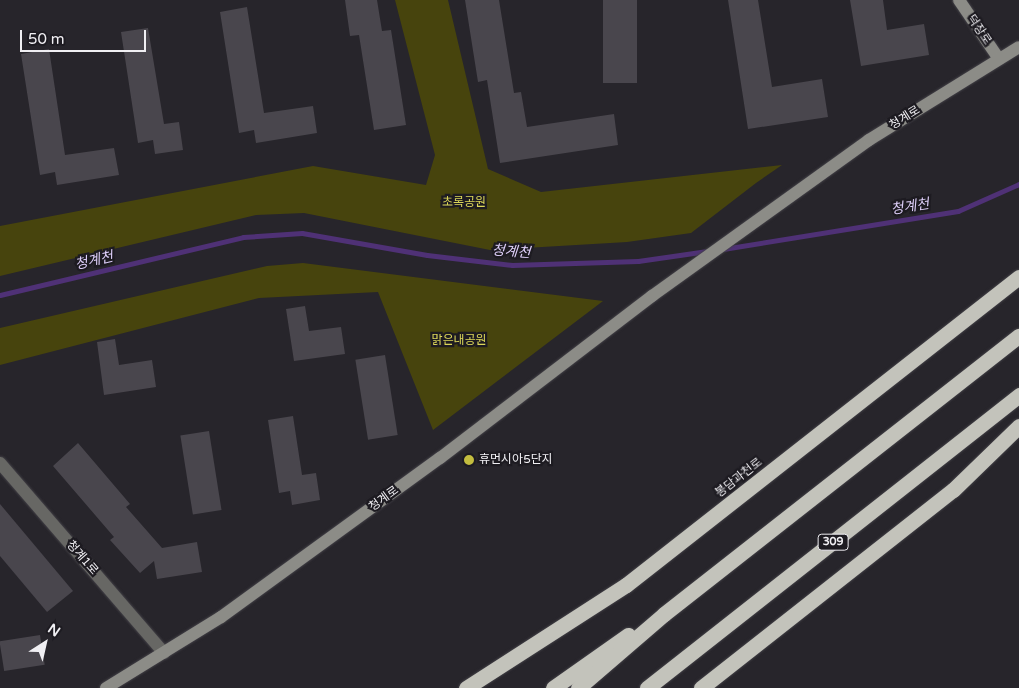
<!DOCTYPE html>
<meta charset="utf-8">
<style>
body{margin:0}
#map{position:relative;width:1019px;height:688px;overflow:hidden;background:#27252b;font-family:"Varela Round","Noto Sans KR",sans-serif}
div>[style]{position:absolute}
.green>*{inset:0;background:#47440d}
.stream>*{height:5px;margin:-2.5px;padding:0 2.5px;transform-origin:2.5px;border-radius:2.5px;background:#4f3176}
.building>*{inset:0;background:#49464d;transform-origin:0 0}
.roads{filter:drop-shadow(0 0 1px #434147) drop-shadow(0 0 1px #434147)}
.street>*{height:12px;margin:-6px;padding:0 6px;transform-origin:6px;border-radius:6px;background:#676764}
.secondary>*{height:12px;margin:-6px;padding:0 6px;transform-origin:6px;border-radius:6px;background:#8c8c87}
.highway>*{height:15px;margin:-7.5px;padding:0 7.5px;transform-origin:7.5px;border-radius:7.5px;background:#c3c3bb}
.dots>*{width:14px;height:14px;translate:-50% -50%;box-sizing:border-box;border:2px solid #1d1b21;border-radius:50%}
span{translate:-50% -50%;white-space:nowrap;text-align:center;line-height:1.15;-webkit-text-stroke:4.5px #1d1b21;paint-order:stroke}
.shield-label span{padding:1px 4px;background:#1d1b21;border:1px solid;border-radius:4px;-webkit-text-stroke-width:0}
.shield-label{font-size:11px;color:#f0eff3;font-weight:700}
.street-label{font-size:12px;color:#f0eff3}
.park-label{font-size:12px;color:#dbd659}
.poi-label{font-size:12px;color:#f0eff3}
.left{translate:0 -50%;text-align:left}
.water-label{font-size:14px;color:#decff9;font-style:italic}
.north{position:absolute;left:20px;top:618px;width:50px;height:50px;-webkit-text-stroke:4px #1d1b21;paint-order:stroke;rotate:35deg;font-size:14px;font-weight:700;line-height:20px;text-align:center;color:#f0eff3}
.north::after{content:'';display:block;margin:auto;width:18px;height:22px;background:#f0eff3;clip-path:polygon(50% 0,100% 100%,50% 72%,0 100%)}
.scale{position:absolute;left:20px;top:30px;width:126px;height:22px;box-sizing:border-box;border:2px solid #f0eff3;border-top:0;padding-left:6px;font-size:15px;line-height:18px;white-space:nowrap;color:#f0eff3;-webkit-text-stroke:4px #1d1b21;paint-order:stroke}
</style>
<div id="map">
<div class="green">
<i style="clip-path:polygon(395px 0,448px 0,488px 169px,541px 192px,782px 165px,756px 183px,691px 233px,627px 242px,490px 250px,304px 213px,256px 215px,0 276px,0 226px,313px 166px,426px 185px,435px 155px)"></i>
<i style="clip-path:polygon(303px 263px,603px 301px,433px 430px,378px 292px,259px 298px,0 365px,0 328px,267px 266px)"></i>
</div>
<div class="stream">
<i style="left:723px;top:249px;width:238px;rotate:-9.2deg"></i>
<i style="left:958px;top:211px;width:67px;rotate:-23.9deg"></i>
<i style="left:0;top:295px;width:250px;rotate:-13.4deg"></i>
<i style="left:243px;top:237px;width:59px;rotate:-3.9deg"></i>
<i style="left:302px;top:233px;width:127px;rotate:10deg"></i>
<i style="left:427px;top:255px;width:86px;rotate:6.7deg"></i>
<i style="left:512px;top:265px;width:126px;rotate:-1.8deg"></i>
<i style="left:638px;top:261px;width:70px;rotate:-8.2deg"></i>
</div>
<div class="building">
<i style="clip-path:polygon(345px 0,377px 0,382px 31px,391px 30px,406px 125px,374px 130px,359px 35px,350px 36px)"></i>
<i style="clip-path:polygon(465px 0,499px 0,514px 93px,521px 92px,527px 127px,614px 114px,618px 145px,500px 163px,487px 80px,478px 82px)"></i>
<i style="left:603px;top:0;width:34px;height:83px"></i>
<i style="clip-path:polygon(728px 0,758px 0,772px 87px,822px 79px,828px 117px,748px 129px)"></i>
<i style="clip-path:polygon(850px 0,883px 0,887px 30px,924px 24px,929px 55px,861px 66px)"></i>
<i style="clip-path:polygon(247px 7px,264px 113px,313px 106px,317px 133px,256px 143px,254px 130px,239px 133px,220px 12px)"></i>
<i style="clip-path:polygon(148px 28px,164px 124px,179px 122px,183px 150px,155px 154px,153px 140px,138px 143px,121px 32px)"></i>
<i style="clip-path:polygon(49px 49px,65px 155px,114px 148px,119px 175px,57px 185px,55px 172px,40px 175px,21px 54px)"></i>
<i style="clip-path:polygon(305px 306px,309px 331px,341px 327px,345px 354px,294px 361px,286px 309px)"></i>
<i style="clip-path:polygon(115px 339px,119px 365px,152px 360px,156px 387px,104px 395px,97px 342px)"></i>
<i style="left:385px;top:355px;width:81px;height:30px;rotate:81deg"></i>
<i style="clip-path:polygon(293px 416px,302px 475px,316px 473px,320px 500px,292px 505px,290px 491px,279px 493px,268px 420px)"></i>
<i style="left:209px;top:431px;width:80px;height:29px;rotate:81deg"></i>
<i style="clip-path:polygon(78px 443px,130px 504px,126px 507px,162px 548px,197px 542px,202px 572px,157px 579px,154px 561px,140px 573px,110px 540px,114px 537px,53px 466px)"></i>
<i style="clip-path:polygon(0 504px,73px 591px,47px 612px,0 556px)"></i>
<i style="left:40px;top:635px;width:30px;height:41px;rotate:81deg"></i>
</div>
<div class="roads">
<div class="street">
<i style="left:0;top:463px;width:251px;rotate:49.2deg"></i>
</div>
<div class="secondary">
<i style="left:959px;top:0;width:71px;rotate:55.9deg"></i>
<i style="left:106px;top:688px;width:135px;rotate:-31.7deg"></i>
<i style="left:221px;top:617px;width:271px;rotate:-36deg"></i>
<i style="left:440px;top:458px;width:267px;rotate:-37.4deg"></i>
<i style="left:652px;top:296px;width:267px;rotate:-35.7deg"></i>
<i style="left:869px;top:140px;width:176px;rotate:-31.8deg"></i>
</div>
<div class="highway">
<i style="left:466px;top:688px;width:190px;rotate:-32.8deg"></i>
<i style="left:626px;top:585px;width:499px;rotate:-38.1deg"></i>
<i style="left:553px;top:688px;width:92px;rotate:-35.2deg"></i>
<i style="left:578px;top:688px;width:113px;rotate:-40.7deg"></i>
<i style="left:664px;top:614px;width:451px;rotate:-38.1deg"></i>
<i style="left:647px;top:688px;width:474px;rotate:-38.2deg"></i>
<i style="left:701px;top:688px;width:320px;rotate:-38.2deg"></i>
<i style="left:953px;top:490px;width:92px;rotate:-44.1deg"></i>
</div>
</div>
<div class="dots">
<i style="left:469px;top:460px;background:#c3bd3f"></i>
</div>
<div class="shield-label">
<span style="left:833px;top:542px">309</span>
</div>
<div class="street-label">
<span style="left:979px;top:30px;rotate:56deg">덕장로</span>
<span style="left:905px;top:118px;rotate:-32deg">청계로</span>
<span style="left:739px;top:478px;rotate:-38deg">봉담과천로</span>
<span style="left:384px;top:499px;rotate:-36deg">청계로</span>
<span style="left:82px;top:558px;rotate:49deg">청계1로</span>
</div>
<div class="park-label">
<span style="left:464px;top:203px">초록공원</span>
<span style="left:459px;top:341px">맑은내공원</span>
</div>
<div class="poi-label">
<span class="left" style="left:479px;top:460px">휴먼시아5단지</span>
</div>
<div class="water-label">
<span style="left:910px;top:207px;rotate:-9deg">청계천</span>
<span style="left:511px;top:252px;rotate:4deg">청계천</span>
<span style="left:94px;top:261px;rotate:-13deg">청계천</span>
</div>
<div class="north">N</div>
<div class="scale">50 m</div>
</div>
